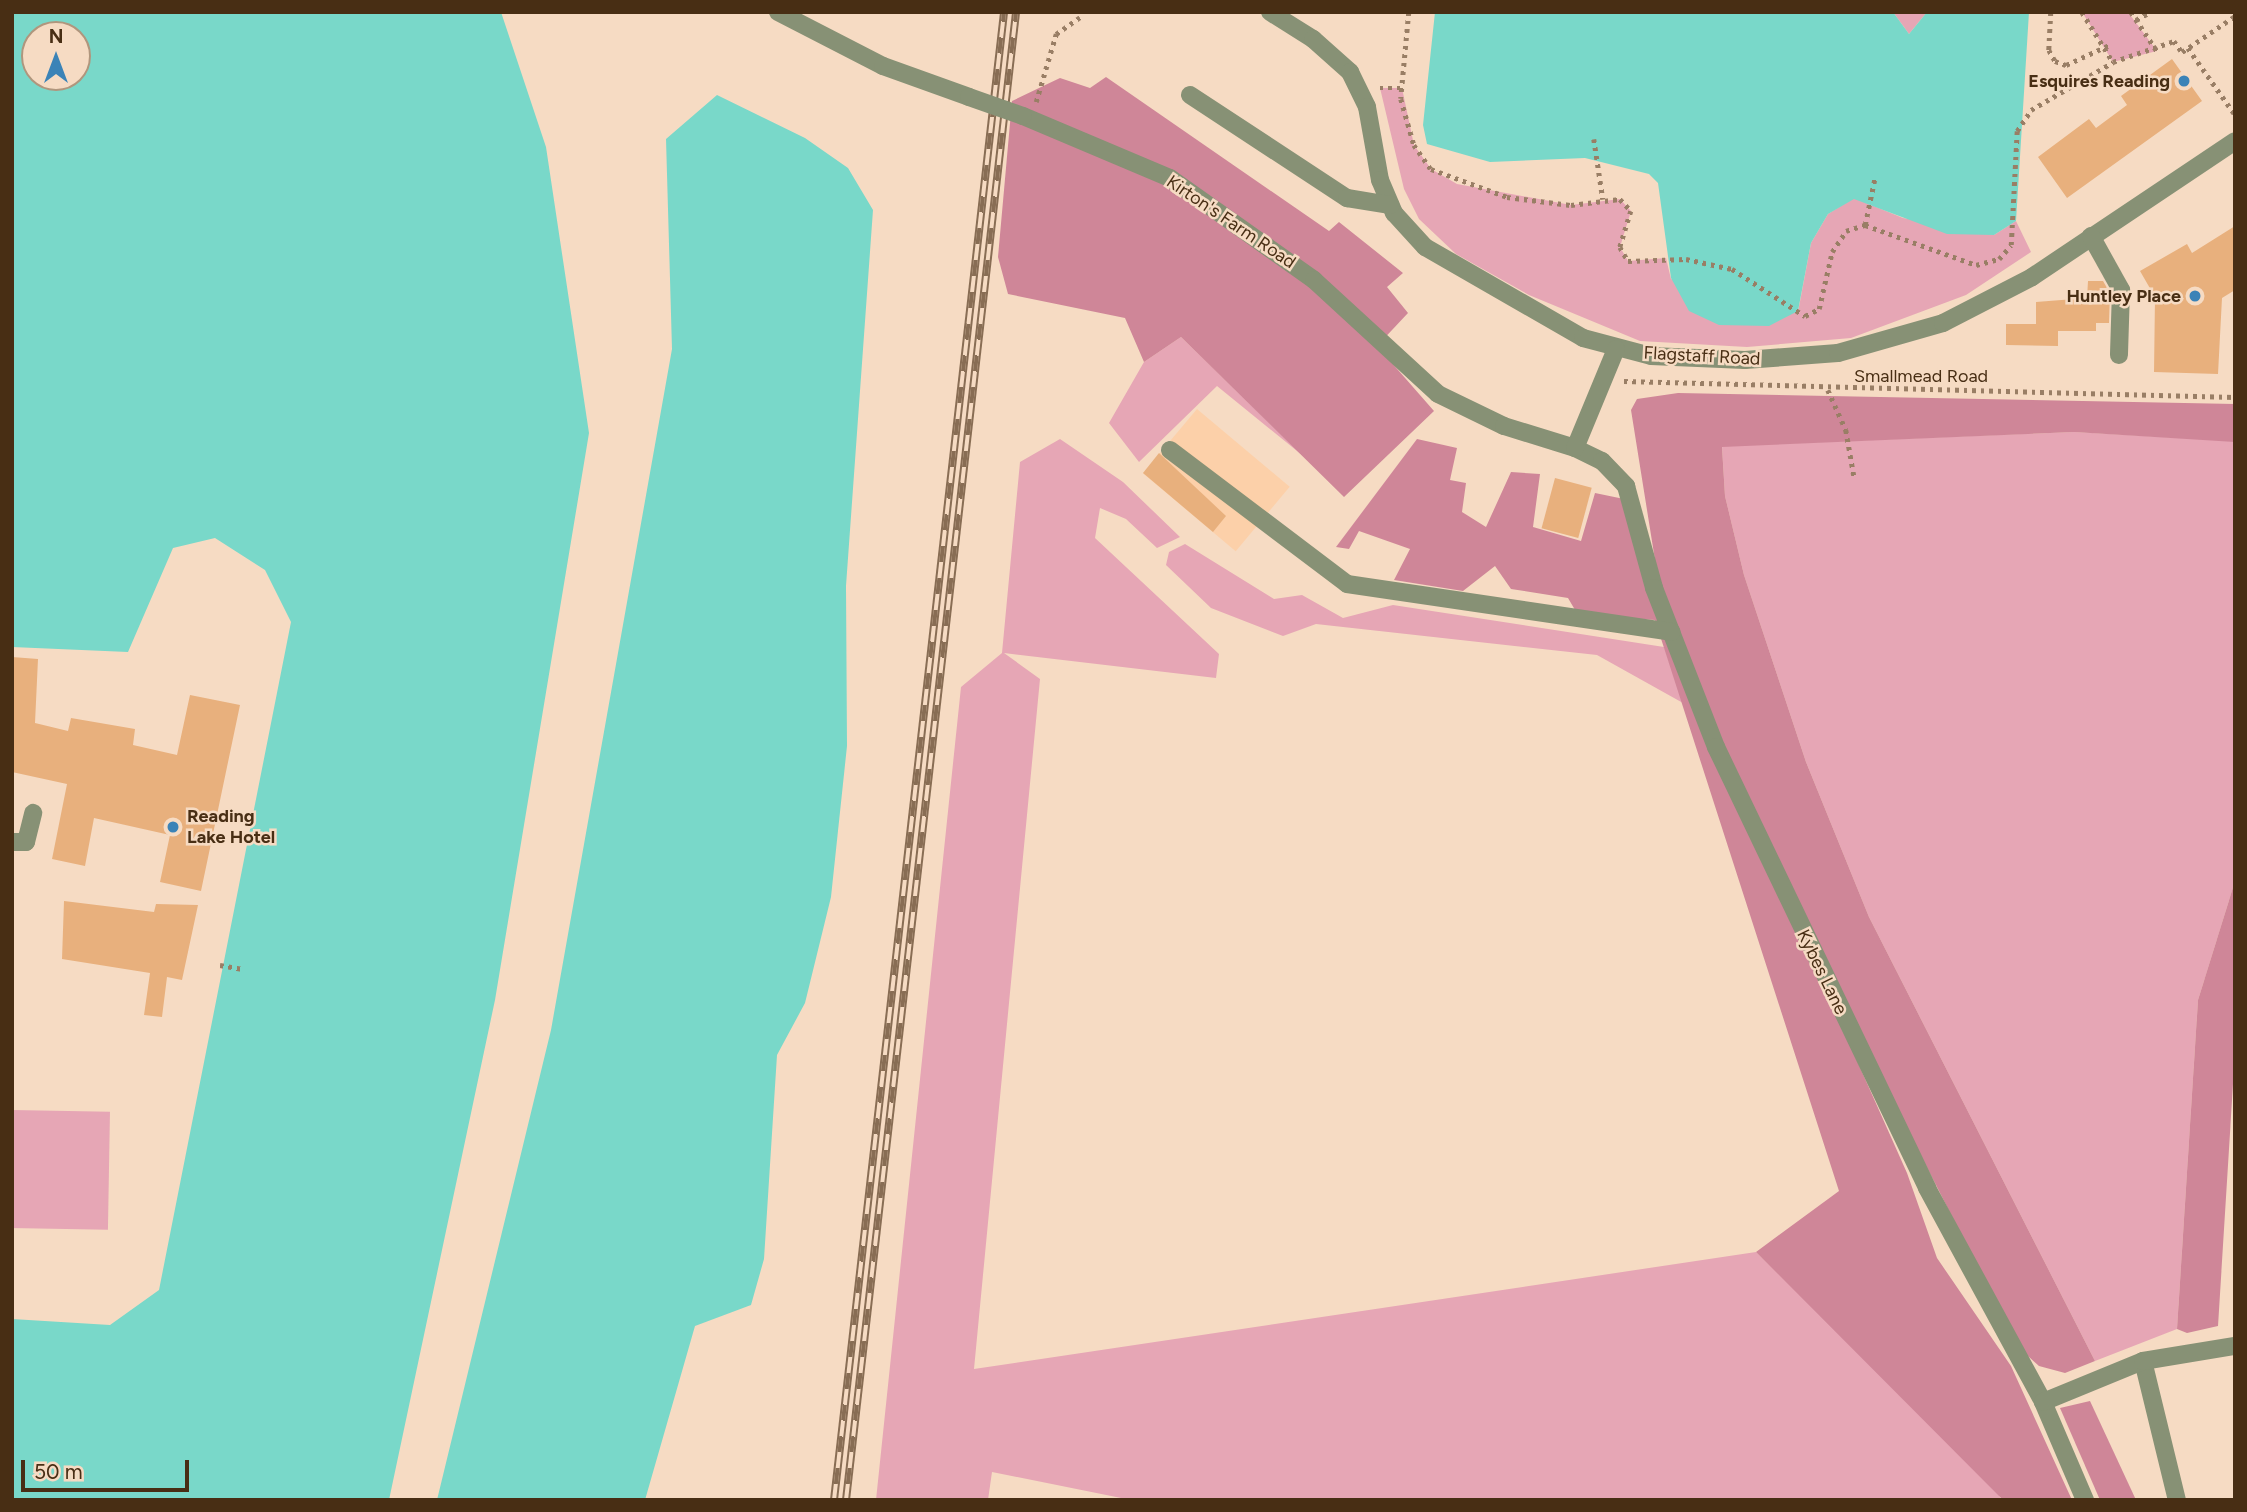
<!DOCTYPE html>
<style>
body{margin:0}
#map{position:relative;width:2247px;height:1512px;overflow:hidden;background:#f6dbc3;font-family:Figtree,sans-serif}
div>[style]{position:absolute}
.built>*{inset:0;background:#fcd0a9;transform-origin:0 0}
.green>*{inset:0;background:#e6a6b5;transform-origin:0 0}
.forest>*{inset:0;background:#cf8698}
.water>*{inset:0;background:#79d8c9}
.building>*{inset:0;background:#e8b07d;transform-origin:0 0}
.path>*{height:4.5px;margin-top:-2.25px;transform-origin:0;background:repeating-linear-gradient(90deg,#997e65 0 3.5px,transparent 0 8.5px)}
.minor>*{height:18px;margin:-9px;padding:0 9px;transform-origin:9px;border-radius:9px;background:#879175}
.rail>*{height:8px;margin-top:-4px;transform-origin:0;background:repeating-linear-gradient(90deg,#f6dbc3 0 16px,#886d54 0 32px);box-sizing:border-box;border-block:2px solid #886d54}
.minor-bridge>*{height:18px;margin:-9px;padding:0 9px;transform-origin:9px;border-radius:9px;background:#879175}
.dots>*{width:19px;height:19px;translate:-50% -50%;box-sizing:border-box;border:4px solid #f6dbc3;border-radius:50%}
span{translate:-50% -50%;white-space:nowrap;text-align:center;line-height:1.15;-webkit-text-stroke:5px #f6dbc3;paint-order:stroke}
.poi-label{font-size:18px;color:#482e14;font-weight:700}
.right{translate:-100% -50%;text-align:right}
.left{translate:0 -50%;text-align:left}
.street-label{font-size:18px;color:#482e14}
.frame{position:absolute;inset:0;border:14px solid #482e14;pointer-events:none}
.north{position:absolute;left:21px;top:21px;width:70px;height:70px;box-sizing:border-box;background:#f6dbc3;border:2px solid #b0967d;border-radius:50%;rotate:0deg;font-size:19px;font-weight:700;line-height:28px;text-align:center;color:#482e14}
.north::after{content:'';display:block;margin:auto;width:24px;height:32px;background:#3b83b7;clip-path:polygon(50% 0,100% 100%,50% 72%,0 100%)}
.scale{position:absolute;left:21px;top:1460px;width:168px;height:32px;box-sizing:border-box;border:4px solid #482e14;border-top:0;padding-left:9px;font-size:21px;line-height:24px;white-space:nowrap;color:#482e14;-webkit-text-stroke:5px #f6dbc3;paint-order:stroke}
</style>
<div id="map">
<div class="built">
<i style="left:1197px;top:409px;width:121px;height:84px;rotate:40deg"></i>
</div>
<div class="green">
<i style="clip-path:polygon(1893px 12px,1927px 12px,1909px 34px)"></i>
<i style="clip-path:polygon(2082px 12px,2128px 12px,2157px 51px,2113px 62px)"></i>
<i style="clip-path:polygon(1380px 88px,1402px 88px,1414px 145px,1431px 169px,1457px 184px,1571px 205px,1620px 199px,1631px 211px,1620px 247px,1628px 261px,1666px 258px,1671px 279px,1798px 312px,1811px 243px,1828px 214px,1854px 198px,1903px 218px,1994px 235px,2016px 221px,2031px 252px,1966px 295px,1851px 338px,1747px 347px,1640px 341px,1529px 295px,1456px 254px,1419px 219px,1404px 189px)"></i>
<i style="clip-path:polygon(1181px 337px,1302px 455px,1217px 386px,1139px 462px,1109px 423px,1144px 362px)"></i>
<i style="clip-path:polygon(2074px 432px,2235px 441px,2235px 881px,2198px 1000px,2177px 1329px,2095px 1361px,1869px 917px,1806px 762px,1744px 575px,1725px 496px,1722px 446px)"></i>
<i style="clip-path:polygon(1060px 439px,1123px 482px,1180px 537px,1157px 548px,1126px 519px,1100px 508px,1095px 538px,1219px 654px,1216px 678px,1004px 653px,1040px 679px,974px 1369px,1756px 1252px,1995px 1485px,2001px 1500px,1131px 1500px,992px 1472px,988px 1500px,876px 1500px,961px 687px,1002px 653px,1020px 462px)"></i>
<i style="clip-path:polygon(1185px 544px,1274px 599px,1302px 595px,1343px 618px,1393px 605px,1664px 647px,1683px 703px,1597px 655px,1316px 624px,1283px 636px,1211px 608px,1166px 565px,1169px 552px)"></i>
<i style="left:12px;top:1110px;width:98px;height:118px;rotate:1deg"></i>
</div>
<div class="forest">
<i style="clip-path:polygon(1106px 77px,1329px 231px,1339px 222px,1403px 273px,1387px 287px,1408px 313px,1377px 346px,1434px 411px,1344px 497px,1181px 337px,1144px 362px,1125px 318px,1008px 294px,998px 257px,1012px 101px,1060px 78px,1090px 88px)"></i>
<i style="clip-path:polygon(1678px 393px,2235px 404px,2235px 442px,2074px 432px,1722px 447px,1725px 496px,1744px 575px,1806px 762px,1869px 917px,2095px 1361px,2065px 1373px,2039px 1366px,2019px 1348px,1748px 816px,1907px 1173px,1937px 1258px,2011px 1366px,2072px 1500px,2003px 1500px,1756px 1252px,1839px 1191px,1655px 620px,1578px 615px,1568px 598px,1511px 589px,1495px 566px,1463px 591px,1394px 580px,1410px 549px,1359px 531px,1349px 549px,1336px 547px,1417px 439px,1457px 448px,1450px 480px,1466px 483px,1462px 512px,1486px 527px,1511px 472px,1540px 474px,1533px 527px,1581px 541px,1595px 493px,1624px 499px,1659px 585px,1631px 410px,1637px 399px)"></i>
<i style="clip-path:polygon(2235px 881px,2235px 1052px,2218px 1326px,2187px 1333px,2177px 1329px,2198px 1000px)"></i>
<i style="clip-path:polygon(2090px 1401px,2136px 1500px,2100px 1500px,2060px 1408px)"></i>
</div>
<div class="water">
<i style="clip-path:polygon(evenodd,12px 12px,501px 12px,546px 147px,589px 433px,495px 1000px,389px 1500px,12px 1500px,12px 1319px,110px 1325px,159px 1290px,291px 622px,265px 570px,215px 538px,173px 548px,128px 652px,12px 647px,12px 12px,35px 35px,77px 35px,77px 77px,35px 77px,35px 35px)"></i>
<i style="clip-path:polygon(1435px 12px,1893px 12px,1909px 34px,1927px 12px,2029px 12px,2016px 221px,1994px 235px,1947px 234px,1854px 199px,1828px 214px,1811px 243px,1798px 311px,1769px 326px,1719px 325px,1689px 311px,1671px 278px,1658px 183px,1649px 174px,1585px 158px,1490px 162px,1427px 144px,1423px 125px)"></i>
<i style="clip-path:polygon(717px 95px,805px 138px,848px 168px,873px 210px,846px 586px,847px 746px,831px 897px,805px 1003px,777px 1055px,764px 1259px,751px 1305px,695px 1326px,645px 1500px,437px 1500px,551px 1030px,672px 349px,666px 139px)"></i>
</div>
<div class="building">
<i style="clip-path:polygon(2172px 59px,2202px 101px,2067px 198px,2038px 157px,2089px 119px,2096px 128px,2127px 105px,2121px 96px)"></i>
<i style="clip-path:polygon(2235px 226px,2235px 290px,2222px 298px,2218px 374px,2154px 372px,2155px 297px,2140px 271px,2187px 244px,2192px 253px)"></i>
<i style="clip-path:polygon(2088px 281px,2103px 281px,2110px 293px,2109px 323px,2096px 323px,2096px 331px,2058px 331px,2058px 346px,2006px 345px,2006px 324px,2036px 324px,2036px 302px,2087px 298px)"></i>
<i style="clip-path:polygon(1159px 453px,1226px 516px,1213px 532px,1143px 473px)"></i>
<i style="left:1555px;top:478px;width:38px;height:52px;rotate:15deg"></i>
<i style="clip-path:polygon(12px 657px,38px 659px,35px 723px,68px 731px,71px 718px,135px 729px,133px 745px,177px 755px,190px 695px,240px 705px,201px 891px,160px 882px,170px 835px,94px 818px,85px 866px,52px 859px,67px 784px,12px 772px)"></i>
<i style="clip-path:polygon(64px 901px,154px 912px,156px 904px,198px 905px,182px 980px,167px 977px,162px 1017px,144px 1015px,150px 973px,62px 959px)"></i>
</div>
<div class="path">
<i style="left:1409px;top:12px;width:87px;rotate:95.3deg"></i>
<i style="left:1401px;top:99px;width:48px;rotate:74.2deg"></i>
<i style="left:1414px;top:145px;width:29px;rotate:55deg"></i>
<i style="left:1431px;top:169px;width:81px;rotate:20.2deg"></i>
<i style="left:1507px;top:197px;width:64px;rotate:7.1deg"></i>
<i style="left:1571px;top:205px;width:49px;rotate:-7deg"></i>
<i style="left:1620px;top:199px;width:16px;rotate:47deg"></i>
<i style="left:1631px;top:211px;width:38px;rotate:107deg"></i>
<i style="left:1620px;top:247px;width:16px;rotate:60deg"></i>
<i style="left:1628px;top:261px;width:58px;rotate:-2deg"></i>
<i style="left:1686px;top:259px;width:47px;rotate:12.3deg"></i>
<i style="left:1732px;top:269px;width:87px;rotate:32.8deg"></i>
<i style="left:1805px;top:316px;width:16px;rotate:-27deg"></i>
<i style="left:1819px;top:309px;width:58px;rotate:-77.2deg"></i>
<i style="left:1832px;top:252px;width:25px;rotate:-56deg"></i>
<i style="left:1846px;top:231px;width:20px;rotate:-18deg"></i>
<i style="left:1865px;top:225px;width:118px;rotate:19.8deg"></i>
<i style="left:1976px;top:265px;width:24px;rotate:-15deg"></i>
<i style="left:1999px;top:259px;width:18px;rotate:-49deg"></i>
<i style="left:2011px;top:245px;width:114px;rotate:-87deg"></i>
<i style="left:2017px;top:131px;width:25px;rotate:-56deg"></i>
<i style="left:2031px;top:110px;width:95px;rotate:-30.3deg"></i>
<i style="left:2113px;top:62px;width:65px;rotate:-19deg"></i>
<i style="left:2174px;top:41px;width:14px;rotate:54deg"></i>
<i style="left:2182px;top:52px;width:64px;rotate:-34.2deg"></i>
<i style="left:2051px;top:12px;width:38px;rotate:93deg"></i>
<i style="left:2049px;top:50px;width:13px;rotate:61deg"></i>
<i style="left:2055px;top:61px;width:12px;rotate:20deg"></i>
<i style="left:2066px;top:65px;width:47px;rotate:-24.9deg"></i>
<i style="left:2082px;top:12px;width:59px;rotate:58.2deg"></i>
<i style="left:2131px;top:12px;width:47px;rotate:56.3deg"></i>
<i style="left:2136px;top:20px;width:14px;rotate:-30deg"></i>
<i style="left:2188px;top:48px;width:80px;rotate:54.7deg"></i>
<i style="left:1380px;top:88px;width:22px"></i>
<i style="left:1036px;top:102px;width:71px;rotate:-73.6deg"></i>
<i style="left:1056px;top:34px;width:29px;rotate:-35deg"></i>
<i style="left:1594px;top:139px;width:61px;rotate:81.5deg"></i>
<i style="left:1865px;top:225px;width:49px;rotate:-78.2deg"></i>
<i style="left:1624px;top:381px;width:611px;rotate:1.5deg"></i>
<i style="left:1828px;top:390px;width:44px;rotate:65.8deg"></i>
<i style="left:1846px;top:430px;width:47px;rotate:80.1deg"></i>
<i style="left:220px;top:965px;width:23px;rotate:10deg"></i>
</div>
<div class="minor">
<i style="left:778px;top:12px;width:118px;rotate:27.2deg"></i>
<i style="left:883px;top:66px;width:91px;rotate:19.8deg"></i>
<i style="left:1270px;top:12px;width:51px;rotate:32.1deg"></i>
<i style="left:1313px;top:39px;width:50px;rotate:41.7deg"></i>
<i style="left:1350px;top:72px;width:39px;rotate:64deg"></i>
<i style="left:1367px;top:107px;width:74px;rotate:79.9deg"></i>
<i style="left:1380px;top:180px;width:36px;rotate:67deg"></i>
<i style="left:1394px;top:213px;width:46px;rotate:47.6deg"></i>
<i style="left:1425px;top:247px;width:182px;rotate:29.9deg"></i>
<i style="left:1583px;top:338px;width:70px;rotate:14.8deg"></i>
<i style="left:1651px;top:356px;width:94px;rotate:2.4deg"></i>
<i style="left:1745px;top:360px;width:93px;rotate:-4.3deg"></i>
<i style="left:1838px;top:353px;width:109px;rotate:-15.9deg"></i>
<i style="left:1943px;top:323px;width:100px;rotate:-27.3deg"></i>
<i style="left:2032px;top:277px;width:244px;rotate:-33.8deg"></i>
<i style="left:1190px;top:95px;width:188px;rotate:33.3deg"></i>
<i style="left:1347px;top:198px;width:44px;rotate:9.2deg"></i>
<i style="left:1023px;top:116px;width:160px;rotate:22.9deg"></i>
<i style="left:1170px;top:178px;width:176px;rotate:35.3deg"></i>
<i style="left:1314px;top:280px;width:168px;rotate:42.6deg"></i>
<i style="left:1438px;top:394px;width:73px;rotate:25.9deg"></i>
<i style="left:1504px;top:426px;width:74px;rotate:17.2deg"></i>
<i style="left:1575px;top:448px;width:30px;rotate:26deg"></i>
<i style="left:1602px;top:461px;width:35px;rotate:46deg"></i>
<i style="left:1626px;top:486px;width:106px;rotate:74.6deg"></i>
<i style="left:1654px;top:588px;width:171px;rotate:68.7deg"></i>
<i style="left:1716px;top:747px;width:489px;rotate:64.4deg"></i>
<i style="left:1927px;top:1188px;width:243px;rotate:61.5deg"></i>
<i style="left:2043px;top:1402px;width:107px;rotate:66.8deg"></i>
<i style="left:2091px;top:236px;width:62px;rotate:60.9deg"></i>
<i style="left:2121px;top:290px;width:65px;rotate:91.8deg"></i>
<i style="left:1575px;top:448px;width:107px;rotate:-67.5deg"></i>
<i style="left:1170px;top:450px;width:222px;rotate:37.1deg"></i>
<i style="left:1347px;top:584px;width:328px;rotate:8.4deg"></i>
<i style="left:12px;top:842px;width:14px"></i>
<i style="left:26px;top:842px;width:30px;rotate:-76deg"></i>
<i style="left:2143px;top:1361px;width:143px;rotate:76.3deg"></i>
<i style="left:2043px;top:1402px;width:108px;rotate:-22.3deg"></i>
<i style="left:2143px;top:1361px;width:93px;rotate:-9.3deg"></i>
</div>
<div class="rail">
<i style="left:834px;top:1500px;width:1498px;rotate:-83.48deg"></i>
<i style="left:846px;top:1500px;width:1498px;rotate:-83.48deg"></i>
</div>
<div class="minor-bridge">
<i style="left:969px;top:97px;width:57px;rotate:19.4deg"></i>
</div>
<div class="dots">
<i style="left:2184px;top:81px;background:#3b83b7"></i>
<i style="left:2195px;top:296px;background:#3b83b7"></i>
<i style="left:173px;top:827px;background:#3b83b7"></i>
</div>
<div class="poi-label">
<span class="right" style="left:2170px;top:81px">Esquires Reading</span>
<span class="right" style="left:2181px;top:296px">Huntley Place</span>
<span class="left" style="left:187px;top:827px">Reading<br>Lake Hotel</span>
</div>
<div class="street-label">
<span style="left:1231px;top:222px;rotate:34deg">Kirton's Farm Road</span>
<span style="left:1702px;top:356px;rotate:3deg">Flagstaff Road</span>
<span style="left:1921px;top:376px">Smallmead Road</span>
<span style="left:1822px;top:972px;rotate:64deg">Kybes Lane</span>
</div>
<div class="frame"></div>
<div class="north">N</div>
<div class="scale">50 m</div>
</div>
